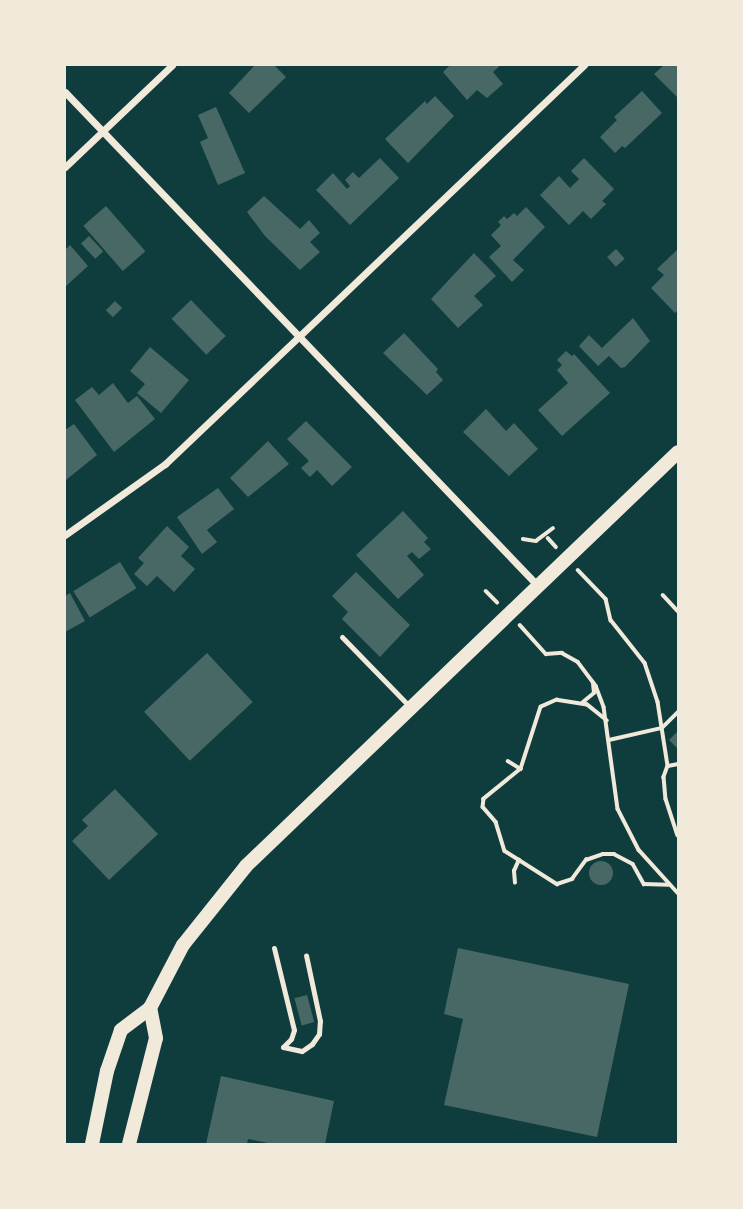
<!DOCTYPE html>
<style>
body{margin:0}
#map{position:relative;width:743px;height:1209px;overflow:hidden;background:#0f3d3e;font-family:"Open Sans",sans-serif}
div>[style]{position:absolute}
.building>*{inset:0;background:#486865;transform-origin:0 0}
.round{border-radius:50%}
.path>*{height:3.5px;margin:-1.75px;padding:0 1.75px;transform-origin:1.75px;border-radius:1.75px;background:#f1e9da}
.service>*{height:5px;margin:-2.5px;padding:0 2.5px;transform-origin:2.5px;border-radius:2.5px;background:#f1e9da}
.minor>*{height:7px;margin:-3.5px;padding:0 3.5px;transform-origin:3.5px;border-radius:3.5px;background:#f1e9da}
.secondary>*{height:14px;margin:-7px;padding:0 7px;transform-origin:7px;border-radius:7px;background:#f1e9da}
span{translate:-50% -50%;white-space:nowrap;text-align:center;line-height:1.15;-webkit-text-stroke:5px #f1e9da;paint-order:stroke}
.frame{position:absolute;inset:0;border:66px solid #f1e9da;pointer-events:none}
</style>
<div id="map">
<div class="building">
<i style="clip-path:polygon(255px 65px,274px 65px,286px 77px,249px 113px,229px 93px)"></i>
<i style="clip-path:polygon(450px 65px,501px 65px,493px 72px,503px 84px,487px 98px,477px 90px,467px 100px,443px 72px)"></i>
<i style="clip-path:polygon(664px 65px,678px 65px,678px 98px,654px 74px)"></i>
<i style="clip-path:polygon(642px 91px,662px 113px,625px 148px,622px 146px,615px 153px,600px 137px,617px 120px,614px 117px)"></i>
<i style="clip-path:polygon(435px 96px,454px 116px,408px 163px,385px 139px,425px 101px,427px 104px)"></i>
<i style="clip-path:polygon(216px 107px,245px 173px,218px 185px,200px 142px,208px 138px,198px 115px)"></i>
<i style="clip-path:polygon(380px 158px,399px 178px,350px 225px,316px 190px,333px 173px,347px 189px,350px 186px,345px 180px,353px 172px,359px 178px)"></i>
<i style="clip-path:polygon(584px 158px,614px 189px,602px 201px,606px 204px,591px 219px,583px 211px,569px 225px,540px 195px,559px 176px,570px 188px,579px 179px,571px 171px)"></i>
<i style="clip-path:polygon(264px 196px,300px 229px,309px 220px,320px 233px,310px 242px,320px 252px,300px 270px,265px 236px,247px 212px)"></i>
<i style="left:106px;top:206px;width:60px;height:30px;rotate:49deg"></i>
<i style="clip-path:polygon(526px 207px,545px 227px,513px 260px,524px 270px,512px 282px,489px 257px,501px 246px,491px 235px,501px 225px,498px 222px,504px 216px,507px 219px,514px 213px,517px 216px)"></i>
<i style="left:89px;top:236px;width:21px;height:11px;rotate:47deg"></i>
<i style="clip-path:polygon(70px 245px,88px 266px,65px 287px,65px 250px)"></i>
<i style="left:616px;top:249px;width:13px;height:12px;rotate:48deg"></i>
<i style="clip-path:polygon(678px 249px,678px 310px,675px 313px,651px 288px,664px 275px,657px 269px)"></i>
<i style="clip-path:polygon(474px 253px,496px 276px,474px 296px,483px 305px,458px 328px,431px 299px)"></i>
<i style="left:191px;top:300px;width:50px;height:27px;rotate:46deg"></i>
<i style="left:115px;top:301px;width:10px;height:13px;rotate:45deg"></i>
<i style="clip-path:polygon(633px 318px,650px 341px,625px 367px,621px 368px,609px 356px,598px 366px,579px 346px,589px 335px,602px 348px)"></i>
<i style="clip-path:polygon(404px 333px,438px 369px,436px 372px,443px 380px,427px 395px,383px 353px)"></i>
<i style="clip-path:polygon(150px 347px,189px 380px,161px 413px,137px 393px,145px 384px,130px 371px)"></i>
<i style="clip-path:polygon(566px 351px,572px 356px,574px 354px,610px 393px,562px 436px,538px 410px,568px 383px,557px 370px,562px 365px,557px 360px)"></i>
<i style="clip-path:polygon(113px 383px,128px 403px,137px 396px,155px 419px,114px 452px,75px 400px,92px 387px,99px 395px)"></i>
<i style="clip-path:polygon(486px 409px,506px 431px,514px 423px,538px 449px,509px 476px,463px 432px)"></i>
<i style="clip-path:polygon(306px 421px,352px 467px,332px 486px,317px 470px,310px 477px,301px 468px,309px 461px,287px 439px)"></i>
<i style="clip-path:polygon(74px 424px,97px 455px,66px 480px,65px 430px)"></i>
<i style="clip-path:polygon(268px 441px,289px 464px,248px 497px,230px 478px)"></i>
<i style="clip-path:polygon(218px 488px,234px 509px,207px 530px,217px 542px,202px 554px,177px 517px)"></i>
<i style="clip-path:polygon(403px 511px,428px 538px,424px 542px,431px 549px,419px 559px,412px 552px,407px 556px,424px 575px,398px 599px,356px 555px)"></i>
<i style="clip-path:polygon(167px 526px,189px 547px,181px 556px,195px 569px,174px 592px,157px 576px,147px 586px,134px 574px,144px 563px,138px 558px)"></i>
<i style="left:120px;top:562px;width:31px;height:55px;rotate:58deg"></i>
<i style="clip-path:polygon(356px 572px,410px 625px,380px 657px,342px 619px,348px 612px,332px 596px)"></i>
<i style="clip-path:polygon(70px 593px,85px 621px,65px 632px,65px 596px)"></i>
<i style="left:207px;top:653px;width:67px;height:86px;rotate:47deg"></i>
<i style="clip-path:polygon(678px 731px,678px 749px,669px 740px)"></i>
<i style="clip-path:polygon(115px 789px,158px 834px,109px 880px,72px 841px,88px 826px,82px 820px)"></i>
<i class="round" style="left:589px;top:861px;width:24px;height:24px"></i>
<i style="clip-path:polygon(458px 948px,629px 984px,597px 1137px,444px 1105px,463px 1019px,444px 1014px)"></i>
<i style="left:307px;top:995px;width:28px;height:13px;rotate:75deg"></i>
<i style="clip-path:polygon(221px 1076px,334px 1101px,325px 1144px,273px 1144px,248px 1139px,247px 1144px,206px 1144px)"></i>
</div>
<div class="path">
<i style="left:548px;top:538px;width:12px;rotate:48deg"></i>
<i style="left:523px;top:539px;width:13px;rotate:9deg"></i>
<i style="left:536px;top:541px;width:21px;rotate:-37deg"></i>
<i style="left:578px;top:570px;width:40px;rotate:46deg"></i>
<i style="left:606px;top:599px;width:22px;rotate:77deg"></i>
<i style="left:611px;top:620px;width:55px;rotate:51.7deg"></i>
<i style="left:645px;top:663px;width:41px;rotate:71.6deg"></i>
<i style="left:658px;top:702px;width:65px;rotate:81.1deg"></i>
<i style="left:668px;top:766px;width:12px;rotate:110deg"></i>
<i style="left:664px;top:777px;width:22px;rotate:85deg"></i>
<i style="left:666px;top:799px;width:38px;rotate:72deg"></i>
<i style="left:486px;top:591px;width:16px;rotate:45deg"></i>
<i style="left:663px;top:595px;width:22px;rotate:47deg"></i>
<i style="left:520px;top:625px;width:39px;rotate:48deg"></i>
<i style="left:546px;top:654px;width:16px;rotate:-4deg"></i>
<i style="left:562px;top:653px;width:18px;rotate:29deg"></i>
<i style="left:578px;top:662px;width:30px;rotate:53deg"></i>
<i style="left:596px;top:686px;width:22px;rotate:69deg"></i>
<i style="left:604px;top:707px;width:103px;rotate:82.2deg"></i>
<i style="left:618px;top:809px;width:46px;rotate:62.9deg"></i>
<i style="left:639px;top:850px;width:58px;rotate:47.8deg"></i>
<i style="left:583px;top:702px;width:14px;rotate:-39deg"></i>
<i style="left:594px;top:693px;width:10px;rotate:-96deg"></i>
<i style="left:607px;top:721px;width:26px;rotate:-141deg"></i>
<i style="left:587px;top:705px;width:30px;rotate:-171deg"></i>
<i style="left:557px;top:700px;width:17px;rotate:156deg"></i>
<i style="left:541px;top:707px;width:65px;rotate:107.9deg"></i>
<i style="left:521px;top:769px;width:48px;rotate:141deg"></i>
<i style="left:484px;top:799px;width:8px;rotate:97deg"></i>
<i style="left:483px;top:807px;width:20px;rotate:49deg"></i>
<i style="left:496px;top:822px;width:30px;rotate:73deg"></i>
<i style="left:505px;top:851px;width:62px;rotate:32.4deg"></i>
<i style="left:557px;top:884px;width:16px;rotate:-18deg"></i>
<i style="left:572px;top:879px;width:24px;rotate:-54deg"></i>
<i style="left:586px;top:860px;width:18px;rotate:-19deg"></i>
<i style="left:603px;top:854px;width:11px"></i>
<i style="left:614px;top:854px;width:21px;rotate:28deg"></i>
<i style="left:633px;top:864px;width:23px;rotate:61deg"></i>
<i style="left:644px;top:884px;width:24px;rotate:2deg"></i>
<i style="left:609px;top:740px;width:54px;rotate:-12.8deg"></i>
<i style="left:662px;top:728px;width:23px;rotate:-45deg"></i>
<i style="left:508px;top:761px;width:15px;rotate:32deg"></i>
<i style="left:668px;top:766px;width:10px;rotate:-11deg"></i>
<i style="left:515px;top:883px;width:12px;rotate:-95deg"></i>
<i style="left:514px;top:871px;width:12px;rotate:-66deg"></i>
</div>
<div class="service">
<i style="left:342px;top:637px;width:96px;rotate:45.8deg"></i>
<i style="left:274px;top:948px;width:84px;rotate:76.3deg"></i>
<i style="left:294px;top:1030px;width:9px;rotate:108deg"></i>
<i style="left:291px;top:1039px;width:11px;rotate:135deg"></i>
<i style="left:283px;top:1047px;width:19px;rotate:12deg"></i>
<i style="left:302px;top:1051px;width:12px;rotate:-35deg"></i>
<i style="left:312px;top:1044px;width:12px;rotate:-55deg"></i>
<i style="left:319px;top:1034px;width:13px;rotate:-86deg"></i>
<i style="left:320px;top:1021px;width:67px;rotate:-102deg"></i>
</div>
<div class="minor">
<i style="left:65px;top:92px;width:685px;rotate:46.24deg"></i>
<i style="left:65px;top:167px;width:148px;rotate:-43.6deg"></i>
<i style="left:65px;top:535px;width:123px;rotate:-35.4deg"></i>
<i style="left:165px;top:464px;width:579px;rotate:-43.6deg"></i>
</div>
<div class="secondary">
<i style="left:92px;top:1144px;width:75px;rotate:-78.4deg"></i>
<i style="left:107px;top:1071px;width:43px;rotate:-71.1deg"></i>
<i style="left:121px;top:1030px;width:36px;rotate:-37deg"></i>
<i style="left:150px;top:1008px;width:71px;rotate:-62.4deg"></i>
<i style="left:183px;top:945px;width:101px;rotate:-51.4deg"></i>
<i style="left:246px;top:866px;width:598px;rotate:-43.78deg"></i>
<i style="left:129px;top:1144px;width:109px;rotate:-75.7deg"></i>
<i style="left:156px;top:1038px;width:31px;rotate:-101deg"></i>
</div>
<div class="frame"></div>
</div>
